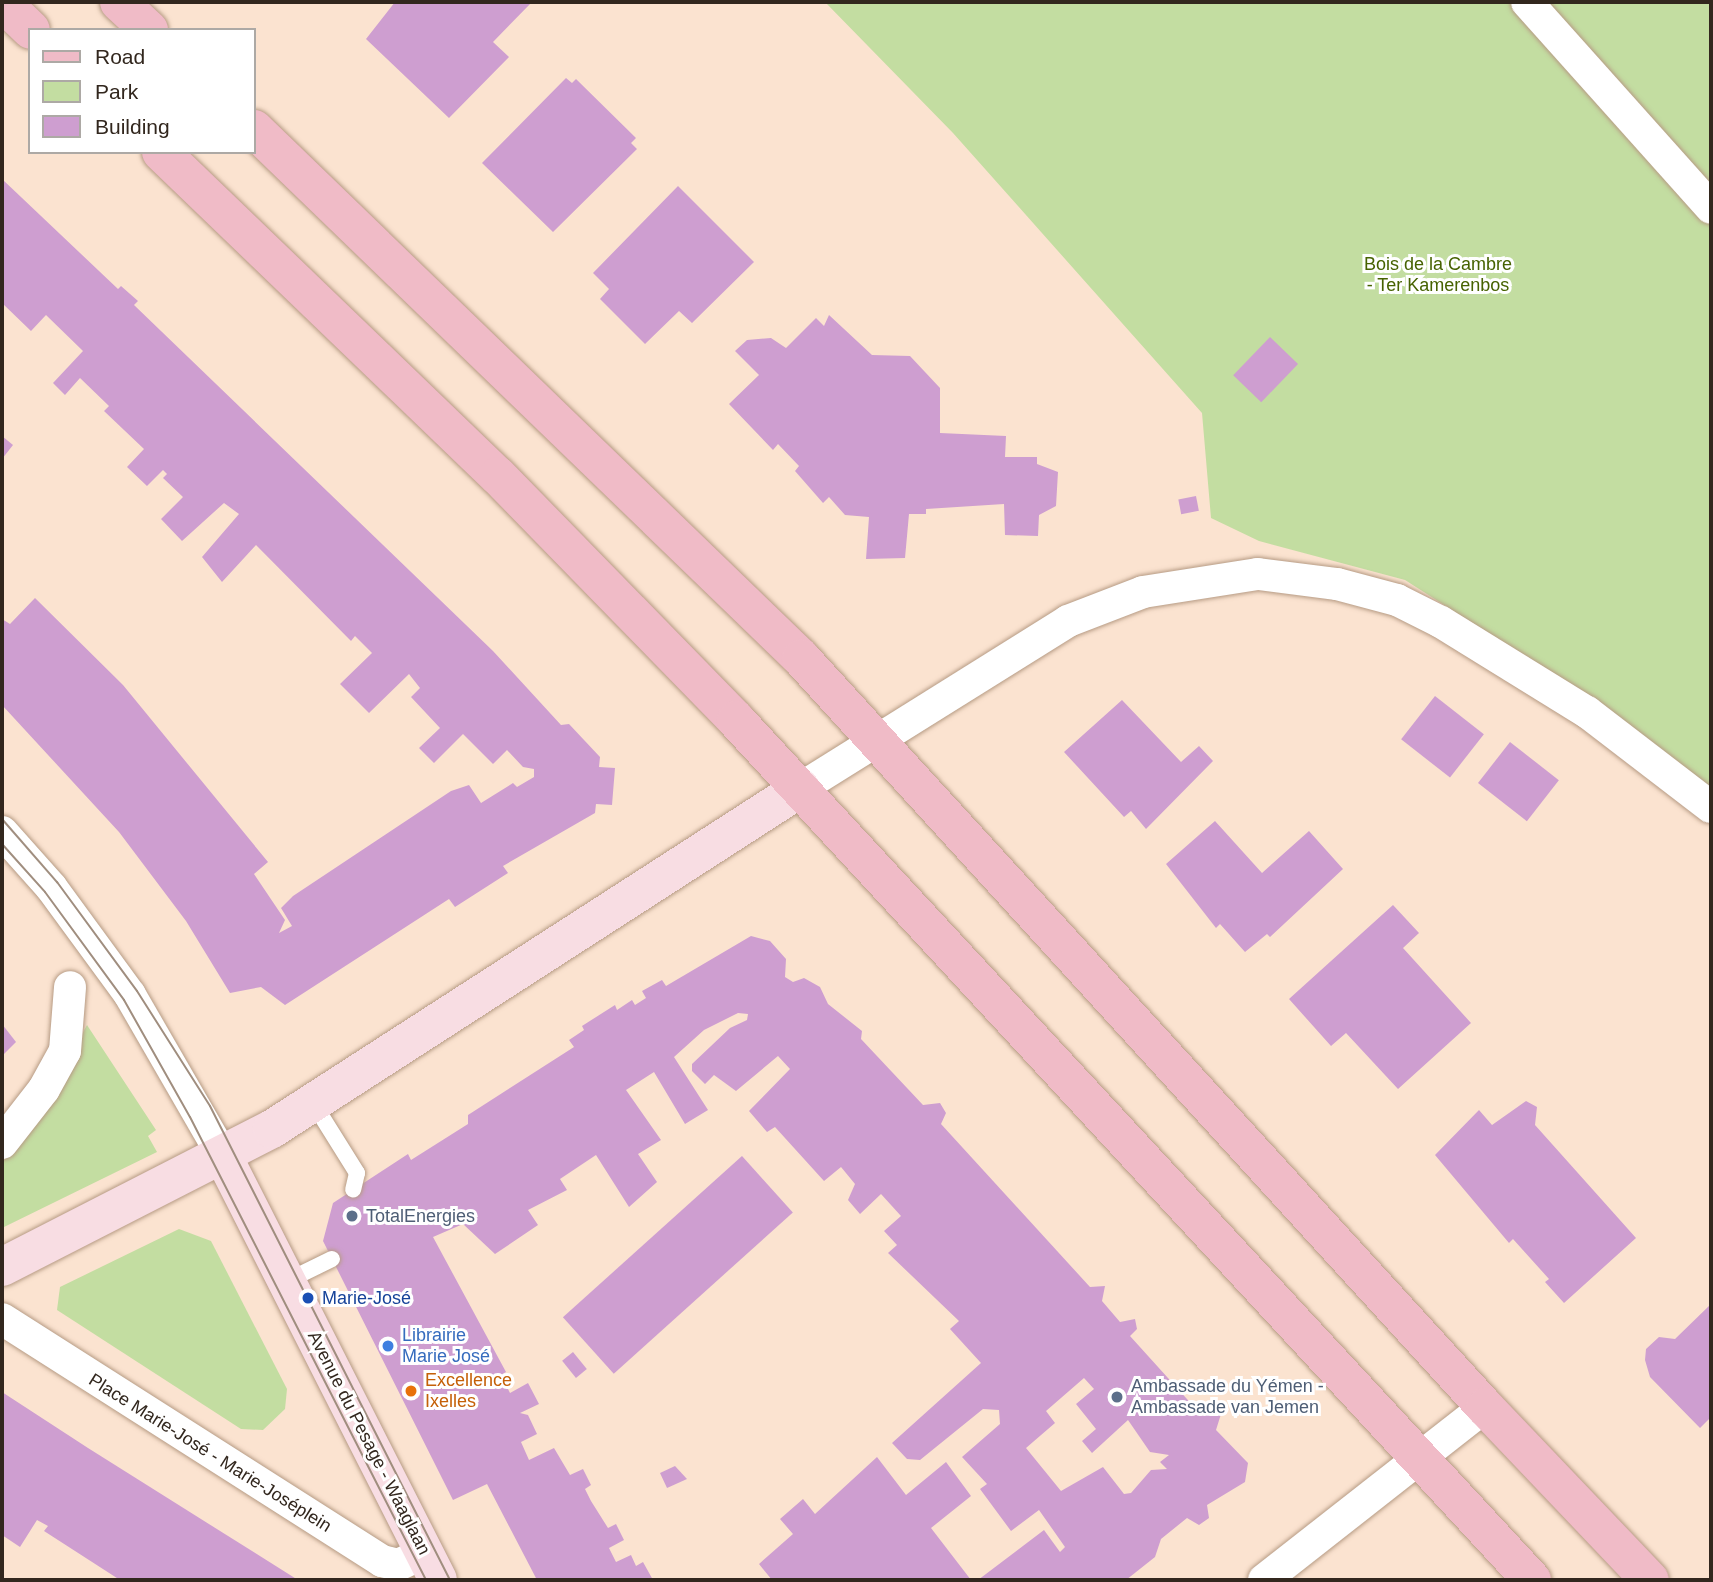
<!DOCTYPE html>
<meta charset="utf-8">
<style>
body{margin:0}
#map{position:relative;width:1713px;height:1582px;overflow:hidden;background:#fbe3d0;font-family:Arial,sans-serif}
div>[style]{position:absolute}
.green>*{inset:0;background:#c3dda1}
.building>*{inset:0;background:#ce9ed0;transform-origin:0 0}
.roads{filter:drop-shadow(0 0 2px #b69b84) drop-shadow(0 0 2px #b69b84)}
.lane>*{height:16px;margin:-8px;padding:0 8px;transform-origin:8px;border-radius:8px;background:#fff}
.street>*{height:32px;margin:-16px;padding:0 16px;transform-origin:16px;border-radius:16px;background:#fff}
.secondary>*{height:38px;margin:-19px;padding:0 19px;transform-origin:19px;border-radius:19px;background:#f8dde3}
.primary>*{height:38px;margin:-19px;padding:0 19px;transform-origin:19px;border-radius:19px;background:#f0bbc7}
.tram>*{height:2px;margin:-1px;padding:0 1px;transform-origin:1px;border-radius:1px;background:#a08e7f}
.dots>*{width:19px;height:19px;translate:-50% -50%;box-sizing:border-box;border:4px solid #fff;border-radius:50%}
span{translate:-50% -50%;white-space:nowrap;text-align:center;line-height:1.15;-webkit-text-stroke:6px #fff;paint-order:stroke}
.park-label{font-size:18px;color:#466201}
.service-label{font-size:18px;color:#4e5e75}
.left{translate:0 -50%;text-align:left}
.transit-label{font-size:18px;color:#164399}
.shop-label{font-size:18px;color:#366cbe}
.food-label{font-size:18px;color:#c56008}
.street-label{font-size:18px;color:#32271e}
.frame{position:absolute;inset:0;border:4px solid #32271e;pointer-events:none}
.legend{position:absolute;left:28px;top:28px;width:228px;height:126px;box-sizing:border-box;background:#fff;border:2px solid #ada9a5;margin:0;padding:9px 12px;list-style:none;font-size:21px;color:#32271e}
.legend li{display:flex;align-items:center;gap:14px;height:35px}
.legend b{width:35px;border:2px solid #ada9a5}
</style>
<div id="map">
<div class="green">
<i style="clip-path:polygon(825px 2px,1711px 2px,1711px 794px,1593px 700px,1405px 580px,1259px 541px,1211px 518px,1202px 413px,953px 133px)"></i>
<i style="clip-path:polygon(87px 1025px,156px 1130px,148px 1136px,157px 1152px,2px 1228px,2px 1163px,40px 1113px)"></i>
<i style="clip-path:polygon(179px 1229px,211px 1241px,287px 1389px,285px 1409px,263px 1430px,241px 1429px,57px 1310px,60px 1287px)"></i>
</div>
<div class="building">
<i style="clip-path:polygon(395px 2px,532px 2px,493px 42px,509px 57px,449px 118px,366px 39px)"></i>
<i style="clip-path:polygon(566px 78px,572px 83px,576px 79px,636px 138px,631px 143px,637px 149px,553px 232px,482px 163px)"></i>
<i style="clip-path:polygon(2px 179px,118px 289px,121px 286px,138px 301px,134px 305px,493px 651px,561px 725px,569px 724px,600px 757px,599px 767px,615px 768px,612px 805px,596px 804px,595px 813px,503px 866px,508px 873px,455px 907px,449px 899px,285px 1005px,261px 987px,230px 993px,186px 921px,119px 832px,2px 705px,2px 619px,10px 624px,35px 598px,123px 685px,268px 862px,254px 874px,285px 920px,279px 933px,292px 926px,281px 908px,293px 896px,451px 791px,469px 785px,481px 803px,513px 783px,517px 787px,534px 777px,534px 769px,523px 767px,507px 750px,493px 764px,463px 734px,434px 763px,419px 748px,440px 728px,411px 697px,420px 688px,409px 674px,369px 713px,340px 684px,372px 653px,355px 636px,351px 641px,256px 545px,222px 582px,202px 557px,239px 514px,224px 503px,182px 541px,161px 519px,183px 497px,163px 478px,167px 474px,163px 470px,147px 486px,127px 467px,144px 449px,104px 411px,109px 406px,80px 378px,65px 395px,53px 383px,83px 351px,46px 315px,31px 331px,2px 303px)"></i>
<i style="clip-path:polygon(678px 186px,754px 262px,692px 323px,679px 311px,645px 344px,600px 299px,609px 289px,593px 273px)"></i>
<i style="clip-path:polygon(829px 315px,872px 355px,910px 356px,940px 388px,940px 433px,1006px 436px,1005px 457px,1037px 457px,1037px 464px,1058px 472px,1056px 506px,1039px 515px,1038px 536px,1005px 535px,1004px 504px,926px 509px,926px 514px,909px 514px,905px 558px,866px 559px,869px 517px,845px 515px,829px 497px,823px 503px,795px 471px,799px 466px,778px 444px,773px 450px,729px 404px,759px 375px,735px 351px,747px 340px,771px 338px,786px 348px,816px 318px,824px 326px)"></i>
<i style="left:1270px;top:337px;width:39px;height:53px;rotate:44deg"></i>
<i style="clip-path:polygon(2px 436px,13px 445px,2px 459px)"></i>
<i style="left:1196px;top:496px;width:15px;height:18px;rotate:79deg"></i>
<i style="left:1435px;top:696px;width:62px;height:55px;rotate:38deg"></i>
<i style="clip-path:polygon(1122px 700px,1181px 762px,1199px 746px,1213px 761px,1146px 829px,1131px 811px,1124px 817px,1064px 752px)"></i>
<i style="left:1510px;top:742px;width:62px;height:52px;rotate:38deg"></i>
<i style="clip-path:polygon(1215px 821px,1262px 873px,1309px 831px,1343px 869px,1270px 937px,1267px 934px,1245px 952px,1220px 924px,1216px 928px,1166px 864px)"></i>
<i style="clip-path:polygon(1393px 905px,1419px 933px,1403px 948px,1471px 1023px,1398px 1089px,1346px 1033px,1331px 1046px,1289px 999px)"></i>
<i style="clip-path:polygon(evenodd,751px 936px,770px 941px,786px 959px,785px 977px,793px 982px,804px 978px,820px 987px,828px 1004px,862px 1031px,861px 1039px,923px 1105px,940px 1103px,946px 1113px,941px 1124px,1090px 1287px,1105px 1286px,1102px 1301px,1120px 1322px,1135px 1319px,1137px 1329px,1130px 1336px,1196px 1409px,1212px 1403px,1221px 1414px,1216px 1430px,1248px 1463px,1245px 1482px,1207px 1505px,1209px 1518px,1199px 1525px,1187px 1518px,1161px 1539px,1155px 1557px,1126px 1580px,978px 1580px,1044px 1530px,1060px 1552px,1065px 1547px,1039px 1510px,1011px 1531px,980px 1489px,987px 1484px,962px 1457px,1000px 1424px,999px 1410px,983px 1409px,920px 1460px,907px 1459px,892px 1443px,981px 1363px,950px 1329px,959px 1321px,888px 1253px,897px 1245px,884px 1231px,901px 1216px,881px 1194px,860px 1214px,848px 1200px,855px 1184px,841px 1167px,824px 1181px,775px 1127px,767px 1132px,749px 1111px,790px 1069px,778px 1056px,736px 1091px,714px 1075px,705px 1084px,692px 1071px,692px 1064px,730px 1028px,747px 1020px,748px 1014px,738px 1013px,704px 1030px,674px 1057px,708px 1110px,685px 1124px,654px 1072px,626px 1090px,661px 1140px,638px 1154px,657px 1182px,629px 1207px,596px 1155px,560px 1179px,567px 1190px,528px 1210px,538px 1225px,495px 1254px,463px 1224px,433px 1237px,506px 1372px,501px 1375px,510px 1393px,528px 1383px,539px 1404px,520px 1413px,528px 1415px,537px 1434px,521px 1442px,529px 1460px,554px 1448px,570px 1475px,583px 1469px,591px 1485px,585px 1489px,591px 1501px,608px 1528px,616px 1524px,624px 1540px,609px 1548px,616px 1562px,631px 1555px,636px 1566px,643px 1562px,653px 1580px,537px 1580px,487px 1484px,453px 1500px,323px 1241px,333px 1203px,408px 1154px,411px 1160px,468px 1124px,468px 1115px,574px 1047px,569px 1040px,584px 1030px,582px 1026px,615px 1005px,617px 1010px,632px 1000px,635px 1005px,646px 998px,642px 991px,662px 980px,666px 986px,751px 936px,1084px 1378px,1094px 1389px,1076px 1404px,1096px 1429px,1082px 1441px,1092px 1453px,1128px 1420px,1150px 1452px,1169px 1455px,1160px 1462px,1167px 1469px,1151px 1470px,1131px 1493px,1124px 1494px,1103px 1467px,1061px 1491px,1026px 1448px,1055px 1423px,1046px 1411px,1084px 1378px)"></i>
<i style="clip-path:polygon(2px 1024px,16px 1042px,2px 1056px)"></i>
<i style="clip-path:polygon(1526px 1101px,1537px 1107px,1535px 1125px,1636px 1238px,1564px 1303px,1545px 1282px,1549px 1279px,1513px 1239px,1509px 1243px,1435px 1155px,1479px 1110px,1492px 1125px)"></i>
<i style="left:742px;top:1156px;width:76px;height:241px;rotate:48deg"></i>
<i style="clip-path:polygon(1711px 1304px,1711px 1417px,1700px 1428px,1650px 1377px,1645px 1360px,1646px 1349px,1659px 1337px,1675px 1339px)"></i>
<i style="left:573px;top:1352px;width:22px;height:14px;rotate:51deg"></i>
<i style="clip-path:polygon(2px 1392px,88px 1448px,298px 1580px,120px 1580px,44px 1531px,48px 1526px,37px 1520px,20px 1547px,2px 1535px)"></i>
<i style="clip-path:polygon(877px 1457px,906px 1495px,946px 1462px,971px 1496px,931px 1528px,971px 1580px,772px 1580px,759px 1564px,793px 1534px,780px 1519px,803px 1499px,815px 1514px)"></i>
<i style="clip-path:polygon(675px 1466px,687px 1479px,667px 1488px,660px 1473px)"></i>
</div>
<div class="roads">
<div class="lane">
<i style="left:312px;top:1101px;width:85px;rotate:58deg"></i>
<i style="left:357px;top:1173px;width:17px;rotate:103deg"></i>
<i style="left:287px;top:1281px;width:50px;rotate:-26.1deg"></i>
</div>
<div class="street">
<i style="left:1527px;top:2px;width:276px;rotate:48.2deg"></i>
<i style="left:801px;top:788px;width:315px;rotate:-32deg"></i>
<i style="left:1068px;top:621px;width:80px;rotate:-21.1deg"></i>
<i style="left:1143px;top:592px;width:116px;rotate:-8.9deg"></i>
<i style="left:1258px;top:574px;width:80px;rotate:7.2deg"></i>
<i style="left:1337px;top:584px;width:62px;rotate:14.9deg"></i>
<i style="left:1397px;top:600px;width:49px;rotate:26.6deg"></i>
<i style="left:1441px;top:622px;width:172px;rotate:31.7deg"></i>
<i style="left:1587px;top:712px;width:156px;rotate:37.5deg"></i>
<i style="left:2px;top:832px;width:74px;rotate:48.3deg"></i>
<i style="left:51px;top:887px;width:134px;rotate:53.8deg"></i>
<i style="left:130px;top:995px;width:186px;rotate:60deg"></i>
<i style="left:2px;top:1143px;width:68px;rotate:-52.1deg"></i>
<i style="left:44px;top:1089px;width:43px;rotate:-61.1deg"></i>
<i style="left:65px;top:1051px;width:64px;rotate:-85.5deg"></i>
<i style="left:2px;top:1319px;width:451px;rotate:32.5deg"></i>
<i style="left:382px;top:1561px;width:16px;rotate:14deg"></i>
<i style="left:398px;top:1565px;width:29px;rotate:-25deg"></i>
<i style="left:1264px;top:1580px;width:281px;rotate:-38.1deg"></i>
</div>
<div class="secondary">
<i style="left:223px;top:1156px;width:475px;rotate:63.1deg"></i>
<i style="left:2px;top:1267px;width:303px;rotate:-27.1deg"></i>
<i style="left:272px;top:1129px;width:629px;rotate:-32.81deg"></i>
</div>
<div class="primary">
<i style="left:2px;top:2px;width:40px;rotate:44deg"></i>
<i style="left:119px;top:2px;width:41px;rotate:43deg"></i>
<i style="left:254px;top:129px;width:761px;rotate:44.04deg"></i>
<i style="left:801px;top:658px;width:1014px;rotate:47.6deg"></i>
<i style="left:1485px;top:1407px;width:239px;rotate:46.4deg"></i>
<i style="left:161px;top:152px;width:467px;rotate:43.9deg"></i>
<i style="left:498px;top:476px;width:341px;rotate:45.7deg"></i>
<i style="left:736px;top:720px;width:1172px;rotate:47.21deg"></i>
</div>
</div>
<div class="tram">
<i style="left:2px;top:819px;width:84px;rotate:48.9deg"></i>
<i style="left:57px;top:882px;width:135px;rotate:53.7deg"></i>
<i style="left:137px;top:991px;width:136px;rotate:57.6deg"></i>
<i style="left:210px;top:1106px;width:531px;rotate:63.15deg"></i>
<i style="left:2px;top:844px;width:64px;rotate:48.1deg"></i>
<i style="left:45px;top:892px;width:134px;rotate:53.8deg"></i>
<i style="left:124px;top:1000px;width:134px;rotate:60.6deg"></i>
<i style="left:190px;top:1117px;width:520px;rotate:62.99deg"></i>
</div>
<div class="dots">
<i style="left:352px;top:1216px;background:#5c6f8a"></i>
<i style="left:308px;top:1298px;background:#1a4fb4"></i>
<i style="left:388px;top:1346px;background:#3f7fe0"></i>
<i style="left:411px;top:1391px;background:#e8710a"></i>
<i style="left:1117px;top:1397px;background:#5c6f8a"></i>
</div>
<div class="park-label">
<span style="left:1438px;top:275px">Bois de la Cambre<br>- Ter Kamerenbos</span>
</div>
<div class="service-label">
<span class="left" style="left:366px;top:1216px">TotalEnergies</span>
<span class="left" style="left:1131px;top:1397px">Ambassade du Yémen -<br>Ambassade van Jemen</span>
</div>
<div class="transit-label">
<span class="left" style="left:322px;top:1298px">Marie-José</span>
</div>
<div class="shop-label">
<span class="left" style="left:402px;top:1346px">Librairie<br>Marie José</span>
</div>
<div class="food-label">
<span class="left" style="left:425px;top:1391px">Excellence<br>Ixelles</span>
</div>
<div class="street-label">
<span style="left:369px;top:1443px;rotate:63deg">Avenue du Pesage - Waaglaan</span>
<span style="left:210px;top:1453px;rotate:32deg">Place Marie-José - Marie-Joséplein</span>
</div>
<div class="frame"></div>
<ul class="legend">
<li><b style="height:9px;background:#f0bbc7"></b>Road</li>
<li><b style="height:19px;background:#c3dda1"></b>Park</li>
<li><b style="height:19px;background:#ce9ed0"></b>Building</li>
</ul>
</div>
